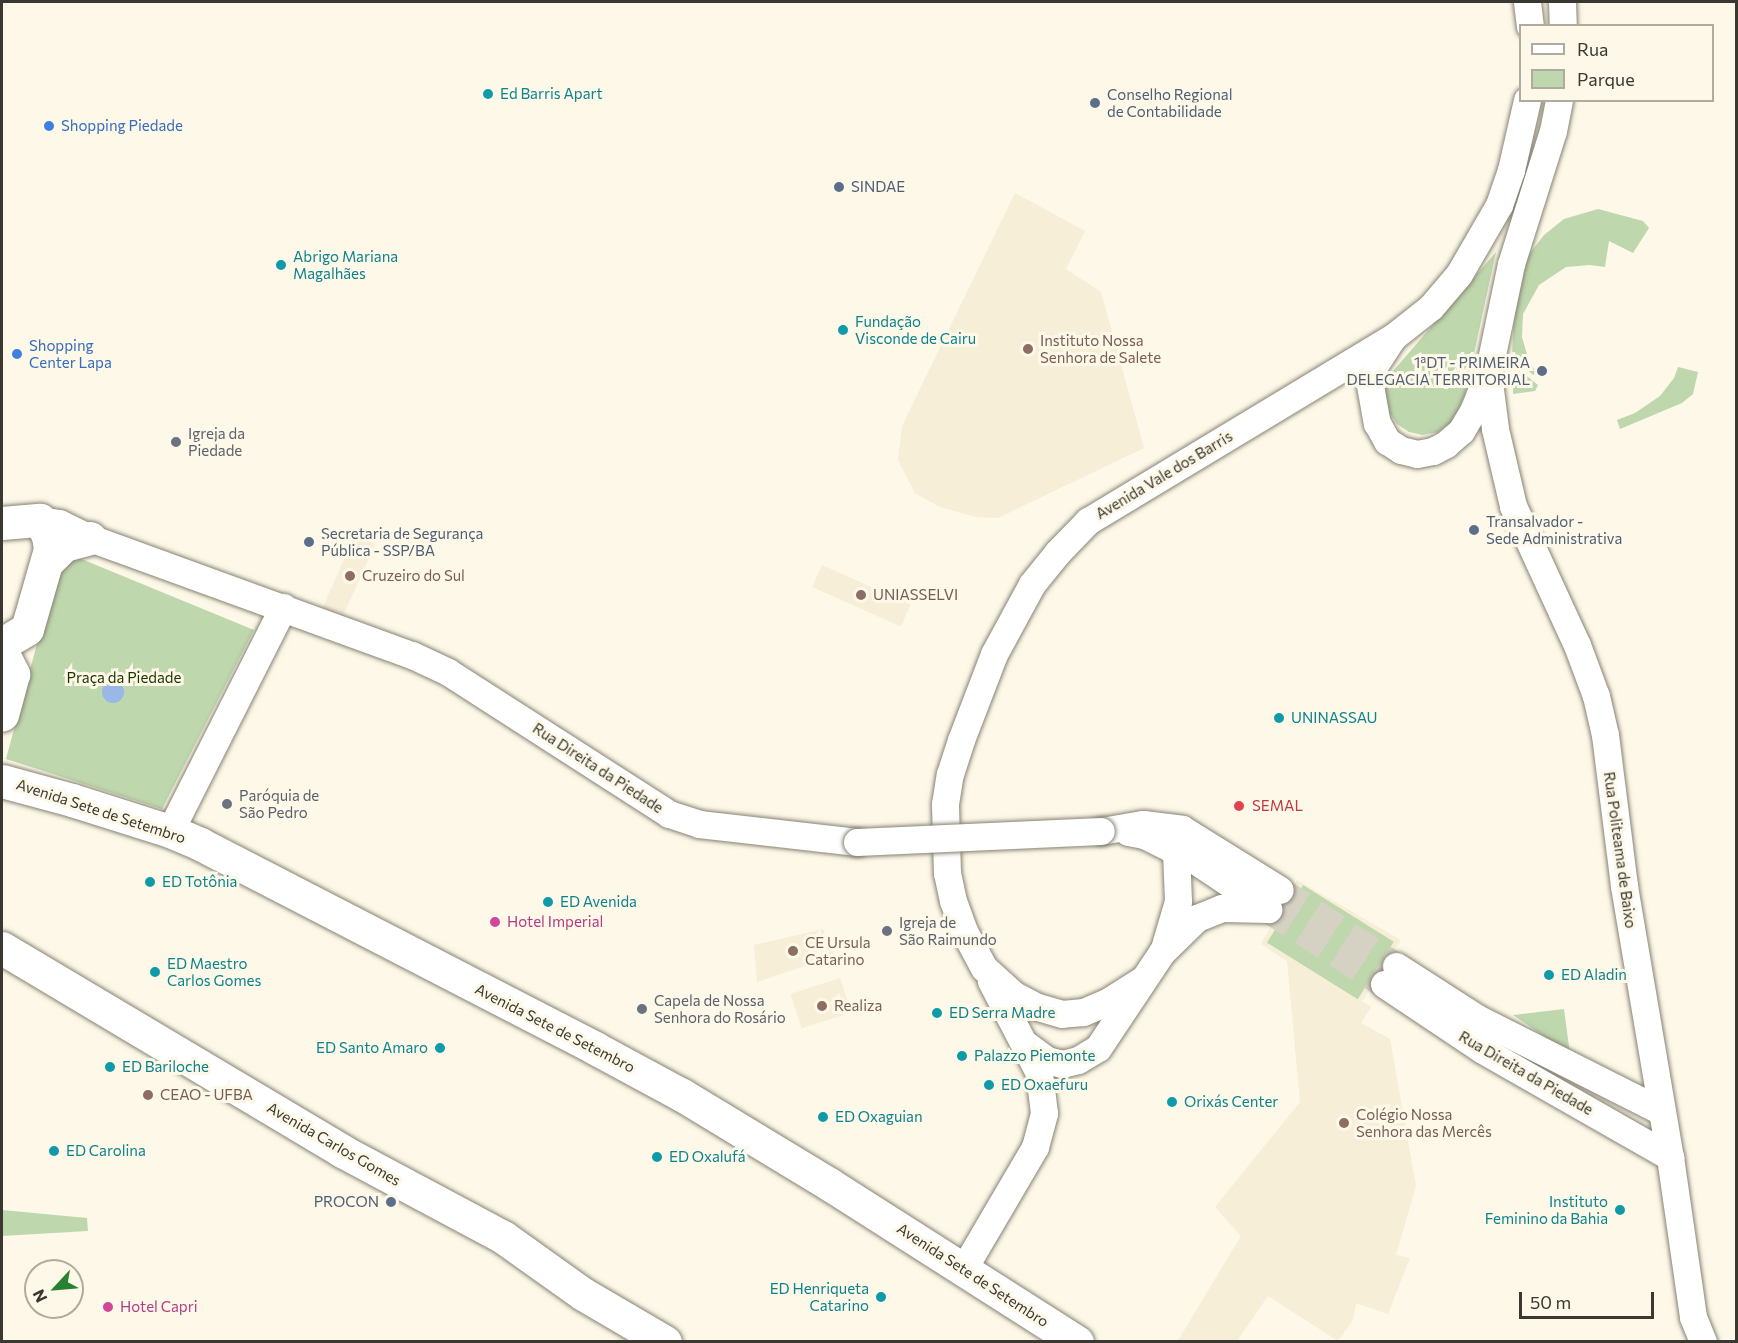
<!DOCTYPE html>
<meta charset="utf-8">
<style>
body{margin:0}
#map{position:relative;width:1738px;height:1343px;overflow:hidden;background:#fdf8e7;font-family:Commissioner,sans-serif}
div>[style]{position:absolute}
.built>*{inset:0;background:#f6eed6;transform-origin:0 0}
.green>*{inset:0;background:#bed7ad;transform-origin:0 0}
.water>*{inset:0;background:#99b7e7}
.round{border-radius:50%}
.minor-tunnel>*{height:27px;margin-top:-13.5px;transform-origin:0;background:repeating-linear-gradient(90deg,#d6d2c3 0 27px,transparent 0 41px)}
.roads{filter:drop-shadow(0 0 2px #878273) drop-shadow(0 0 2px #878273)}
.minor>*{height:27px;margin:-13.5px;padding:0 13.5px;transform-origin:13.5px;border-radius:13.5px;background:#fff}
.major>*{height:33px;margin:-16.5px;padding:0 16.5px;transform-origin:16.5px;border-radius:16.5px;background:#fff}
.bridges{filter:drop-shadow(0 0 2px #878273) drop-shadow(0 0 2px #878273)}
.minor-bridge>*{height:27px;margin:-13.5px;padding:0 13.5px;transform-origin:13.5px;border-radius:13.5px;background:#fff}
.dots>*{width:16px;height:16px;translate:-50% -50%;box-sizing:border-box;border:3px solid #fdf8e7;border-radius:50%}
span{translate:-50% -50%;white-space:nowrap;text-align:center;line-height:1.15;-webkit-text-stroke:6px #fdf8e7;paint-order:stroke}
.culture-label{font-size:15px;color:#0d838f}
.left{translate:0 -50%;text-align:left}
.right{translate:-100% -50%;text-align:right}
.service-label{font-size:15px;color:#4e5e75}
.shop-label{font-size:15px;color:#366cbe}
.education-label{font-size:15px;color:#785e54}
.worship-label{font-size:15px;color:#5b616d}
.street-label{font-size:15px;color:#3a3831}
.park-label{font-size:15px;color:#1b3500}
.health-label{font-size:15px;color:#be3a42}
.hotel-label{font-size:15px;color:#b23c85}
.frame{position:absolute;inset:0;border:3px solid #3a3831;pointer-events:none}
.legend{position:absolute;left:1519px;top:24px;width:195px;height:78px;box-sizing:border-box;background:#fdf8e7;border:2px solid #afab9e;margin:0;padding:8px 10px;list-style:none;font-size:18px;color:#3a3831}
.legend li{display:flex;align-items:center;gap:12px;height:30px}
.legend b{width:30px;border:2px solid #afab9e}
.north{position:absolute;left:24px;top:1259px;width:60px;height:60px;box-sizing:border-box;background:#fdf8e7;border:2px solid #afab9e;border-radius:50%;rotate:244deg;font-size:16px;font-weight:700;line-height:24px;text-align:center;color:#3a3831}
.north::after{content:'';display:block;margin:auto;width:21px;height:27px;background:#268132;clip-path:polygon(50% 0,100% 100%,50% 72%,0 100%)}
.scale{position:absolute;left:1519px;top:1292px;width:135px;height:27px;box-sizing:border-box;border:3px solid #3a3831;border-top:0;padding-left:8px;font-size:18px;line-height:21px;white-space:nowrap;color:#3a3831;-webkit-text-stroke:4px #fdf8e7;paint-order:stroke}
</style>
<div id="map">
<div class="built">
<i style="clip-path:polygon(1015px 193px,1085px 231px,1066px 269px,1101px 292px,1144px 448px,998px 518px,976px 517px,940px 507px,915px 493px,898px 460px,902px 426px)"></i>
<i style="left:355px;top:535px;width:22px;height:80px;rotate:24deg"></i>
<i style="left:822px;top:565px;width:97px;height:24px;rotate:24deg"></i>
<i style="clip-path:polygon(1297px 880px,1401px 940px,1362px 1001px,1371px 1007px,1361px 1023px,1390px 1039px,1416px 1186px,1396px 1255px,1410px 1258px,1388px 1314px,1356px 1303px,1353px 1320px,1338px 1341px,1268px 1296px,1237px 1341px,1177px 1342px,1241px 1236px,1215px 1207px,1300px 1102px,1287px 961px,1261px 944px)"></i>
<i style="clip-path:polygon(823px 929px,834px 956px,757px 982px,754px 945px)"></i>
<i style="left:840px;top:978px;width:36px;height:52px;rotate:72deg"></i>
</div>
<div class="green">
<i style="clip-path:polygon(1598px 209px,1643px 221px,1649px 228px,1633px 253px,1609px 241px,1605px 267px,1590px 265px,1566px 267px,1539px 285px,1523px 314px,1522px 337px,1529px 361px,1536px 372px,1533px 375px,1512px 355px,1514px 314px,1528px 256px,1544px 235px,1564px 219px)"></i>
<i style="clip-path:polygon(1496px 252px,1465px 395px,1453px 421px,1438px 432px,1423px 435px,1409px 432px,1397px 424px,1388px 411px,1384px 395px,1387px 378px)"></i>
<i style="clip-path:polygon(1513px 365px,1538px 385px,1535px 391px,1513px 394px)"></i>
<i style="clip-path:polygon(1678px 367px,1698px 372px,1693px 394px,1682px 403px,1620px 429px,1617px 420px,1635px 413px,1660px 396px,1674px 378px)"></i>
<i style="clip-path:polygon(62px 551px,254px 630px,162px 809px,6px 759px)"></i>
<i style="left:1303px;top:885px;width:107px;height:68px;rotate:32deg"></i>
<i style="clip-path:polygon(1564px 1009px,1570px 1054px,1513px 1015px)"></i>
<i style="clip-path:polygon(2px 1210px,87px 1218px,88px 1231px,2px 1236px)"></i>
</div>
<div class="water">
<i class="round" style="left:102px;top:681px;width:22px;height:22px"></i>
</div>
<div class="minor-tunnel">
<i style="left:1280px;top:890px;width:139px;rotate:33.2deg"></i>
<i style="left:1268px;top:909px;width:138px;rotate:32.9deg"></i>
</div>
<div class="roads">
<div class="minor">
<i style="left:1527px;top:2px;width:24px;rotate:83deg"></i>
<i style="left:1562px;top:2px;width:24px;rotate:88deg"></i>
<i style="left:1391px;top:340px;width:31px;rotate:123deg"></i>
<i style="left:1374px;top:366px;width:19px;rotate:102deg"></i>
<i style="left:1370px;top:385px;width:39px;rotate:80deg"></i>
<i style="left:1377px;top:423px;width:21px;rotate:61deg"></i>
<i style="left:1387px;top:441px;width:17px;rotate:33deg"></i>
<i style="left:1401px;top:450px;width:16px;rotate:14deg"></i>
<i style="left:1417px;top:454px;width:16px;rotate:-11deg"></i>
<i style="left:1433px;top:451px;width:15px;rotate:-28deg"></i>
<i style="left:1446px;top:444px;width:20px;rotate:-41deg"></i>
<i style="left:1461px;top:431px;width:23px;rotate:-59deg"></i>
<i style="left:1473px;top:411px;width:40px;rotate:-68deg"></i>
<i style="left:1488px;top:374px;width:112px;rotate:-78.2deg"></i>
<i style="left:1511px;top:264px;width:139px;rotate:-72.5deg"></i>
<i style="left:1553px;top:131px;width:32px;rotate:-79deg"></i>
<i style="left:1488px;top:374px;width:55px;rotate:82.7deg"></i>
<i style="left:1495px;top:429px;width:79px;rotate:76.8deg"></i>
<i style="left:1513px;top:506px;width:153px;rotate:65.3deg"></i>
<i style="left:1577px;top:645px;width:54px;rotate:69.6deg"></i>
<i style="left:1596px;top:696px;width:40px;rotate:77deg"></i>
<i style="left:1605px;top:735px;width:152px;rotate:82.8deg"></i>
<i style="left:1624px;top:886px;width:275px;rotate:80.4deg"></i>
<i style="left:1670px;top:1157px;width:162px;rotate:81.8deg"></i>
<i style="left:1693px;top:1317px;width:27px;rotate:68deg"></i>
<i style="left:40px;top:520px;width:19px;rotate:9deg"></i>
<i style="left:59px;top:523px;width:34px;rotate:26deg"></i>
<i style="left:90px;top:538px;width:343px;rotate:20deg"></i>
<i style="left:412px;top:655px;width:40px;rotate:25deg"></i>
<i style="left:448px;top:672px;width:263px;rotate:32.7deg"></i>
<i style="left:669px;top:814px;width:32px;rotate:18deg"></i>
<i style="left:699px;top:824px;width:159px;rotate:6.5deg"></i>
<i style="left:170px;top:831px;width:251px;rotate:-63.2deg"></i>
<i style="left:1101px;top:831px;width:43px;rotate:-9.5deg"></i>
<i style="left:1143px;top:824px;width:39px;rotate:7deg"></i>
<i style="left:1182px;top:829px;width:115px;rotate:31.9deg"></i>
<i style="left:1128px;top:832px;width:16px;rotate:11deg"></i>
<i style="left:1144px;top:835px;width:58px;rotate:26.6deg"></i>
<i style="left:1196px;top:861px;width:87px;rotate:33.7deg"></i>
<i style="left:1165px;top:945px;width:46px;rotate:-73.5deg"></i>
<i style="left:1178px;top:901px;width:49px;rotate:-92.3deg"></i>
<i style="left:1176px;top:852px;width:16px;rotate:-76deg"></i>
<i style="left:1396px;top:966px;width:96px;rotate:32.7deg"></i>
<i style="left:1477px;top:1018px;width:206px;rotate:26.8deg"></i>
<i style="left:1142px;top:980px;width:41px;rotate:147.8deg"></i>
<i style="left:1107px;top:1002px;width:26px;rotate:157deg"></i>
<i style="left:1083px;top:1012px;width:21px;rotate:175deg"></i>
<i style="left:1062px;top:1014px;width:26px;rotate:-164deg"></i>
<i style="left:1037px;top:1007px;width:27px;rotate:-152deg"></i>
<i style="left:1013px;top:994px;width:39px;rotate:-138deg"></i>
<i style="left:984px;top:968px;width:42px;rotate:-118.4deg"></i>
<i style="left:964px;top:931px;width:32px;rotate:-110deg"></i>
<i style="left:953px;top:901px;width:29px;rotate:-102deg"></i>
<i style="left:947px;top:873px;width:69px;rotate:-91.7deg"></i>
<i style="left:945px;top:804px;width:30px;rotate:-81deg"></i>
<i style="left:950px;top:774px;width:36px;rotate:-72deg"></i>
<i style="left:961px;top:740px;width:92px;rotate:-69deg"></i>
<i style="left:994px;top:654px;width:80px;rotate:-61.5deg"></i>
<i style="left:1032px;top:584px;width:40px;rotate:-51deg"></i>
<i style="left:1057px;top:553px;width:45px;rotate:-45.9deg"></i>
<i style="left:1088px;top:521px;width:356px;rotate:-31.1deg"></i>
<i style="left:1393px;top:337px;width:48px;rotate:-38.3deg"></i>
<i style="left:1431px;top:307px;width:43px;rotate:-49.7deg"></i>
<i style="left:1459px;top:274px;width:80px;rotate:-59.9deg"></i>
<i style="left:1499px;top:205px;width:37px;rotate:-71deg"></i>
<i style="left:1511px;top:170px;width:72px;rotate:-77.1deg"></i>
<i style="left:1384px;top:984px;width:117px;rotate:33.8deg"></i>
<i style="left:1481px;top:1049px;width:218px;rotate:29.7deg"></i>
<i style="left:1025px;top:1044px;width:27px;rotate:36deg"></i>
<i style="left:1047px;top:1060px;width:16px;rotate:15deg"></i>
<i style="left:1062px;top:1064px;width:16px;rotate:-14deg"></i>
<i style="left:1078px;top:1060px;width:23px;rotate:-31deg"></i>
<i style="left:1098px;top:1048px;width:115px;rotate:-56.3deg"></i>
<i style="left:1162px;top:952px;width:49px;rotate:-44.2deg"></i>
<i style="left:1197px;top:918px;width:27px;rotate:-22deg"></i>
<i style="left:1222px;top:908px;width:46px;rotate:1.2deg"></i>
<i style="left:964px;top:1268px;width:140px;rotate:-59.6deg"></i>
<i style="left:1035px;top:1147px;width:35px;rotate:-75deg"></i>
<i style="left:1044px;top:1113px;width:40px;rotate:-97.1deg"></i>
<i style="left:1039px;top:1073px;width:104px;rotate:-117.6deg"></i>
</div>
<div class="major">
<i style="left:2px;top:523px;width:38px;rotate:-5deg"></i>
<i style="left:40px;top:520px;width:18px;rotate:63deg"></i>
<i style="left:48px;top:536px;width:13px;rotate:81deg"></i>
<i style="left:50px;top:549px;width:83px;rotate:106deg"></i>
<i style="left:27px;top:629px;width:29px;rotate:149deg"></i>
<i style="left:48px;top:561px;width:23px;rotate:-45deg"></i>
<i style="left:64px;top:545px;width:27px;rotate:-15deg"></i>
<i style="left:2px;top:652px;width:25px;rotate:63deg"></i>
<i style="left:13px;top:674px;width:42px;rotate:105deg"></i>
<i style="left:2px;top:781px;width:73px;rotate:15.2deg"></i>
<i style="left:72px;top:800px;width:103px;rotate:17.6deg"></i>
<i style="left:170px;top:831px;width:33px;rotate:23deg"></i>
<i style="left:200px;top:844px;width:445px;rotate:27.3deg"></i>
<i style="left:595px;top:1048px;width:99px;rotate:28.4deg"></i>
<i style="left:682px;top:1095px;width:172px;rotate:31.2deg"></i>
<i style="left:829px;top:1184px;width:294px;rotate:32.5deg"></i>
<i style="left:2px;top:948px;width:396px;rotate:30.8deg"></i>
<i style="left:342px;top:1151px;width:183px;rotate:28.1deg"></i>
<i style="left:503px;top:1237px;width:98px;rotate:35.5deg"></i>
<i style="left:583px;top:1294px;width:95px;rotate:30.3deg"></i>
</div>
</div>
<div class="bridges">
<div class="minor-bridge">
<i style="left:857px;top:842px;width:244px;rotate:-2.6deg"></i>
</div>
</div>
<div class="dots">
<i style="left:488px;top:94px;background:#0f9aa8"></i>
<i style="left:1095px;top:103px;background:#5c6f8a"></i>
<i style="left:49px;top:126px;background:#3f7fe0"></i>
<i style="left:839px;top:187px;background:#5c6f8a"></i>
<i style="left:281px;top:265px;background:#0f9aa8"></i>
<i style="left:843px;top:330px;background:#0f9aa8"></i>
<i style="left:1028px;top:349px;background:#8d6e63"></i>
<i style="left:17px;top:354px;background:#3f7fe0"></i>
<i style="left:1542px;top:371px;background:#5c6f8a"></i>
<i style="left:176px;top:442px;background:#6b7280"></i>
<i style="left:1474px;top:530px;background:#5c6f8a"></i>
<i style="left:309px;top:542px;background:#5c6f8a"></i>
<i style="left:350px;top:576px;background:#8d6e63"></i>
<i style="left:861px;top:595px;background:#8d6e63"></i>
<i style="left:1279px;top:718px;background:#0f9aa8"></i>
<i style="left:227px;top:804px;background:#6b7280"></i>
<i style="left:1239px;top:806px;background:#e0444e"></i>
<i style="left:150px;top:882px;background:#0f9aa8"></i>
<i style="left:548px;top:902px;background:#0f9aa8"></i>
<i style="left:495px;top:922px;background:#d1479c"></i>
<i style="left:887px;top:931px;background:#6b7280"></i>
<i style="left:793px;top:951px;background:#8d6e63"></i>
<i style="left:155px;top:972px;background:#0f9aa8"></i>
<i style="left:1549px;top:975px;background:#0f9aa8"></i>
<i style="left:822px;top:1006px;background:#8d6e63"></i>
<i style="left:642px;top:1009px;background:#6b7280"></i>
<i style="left:937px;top:1013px;background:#0f9aa8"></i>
<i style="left:440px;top:1048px;background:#0f9aa8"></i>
<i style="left:962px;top:1056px;background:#0f9aa8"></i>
<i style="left:110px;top:1067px;background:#0f9aa8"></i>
<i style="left:989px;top:1085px;background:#0f9aa8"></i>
<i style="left:148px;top:1095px;background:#8d6e63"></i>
<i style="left:1172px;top:1102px;background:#0f9aa8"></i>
<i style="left:823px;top:1117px;background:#0f9aa8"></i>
<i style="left:1344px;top:1123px;background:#8d6e63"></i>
<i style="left:54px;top:1151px;background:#0f9aa8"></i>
<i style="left:657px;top:1157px;background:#0f9aa8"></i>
<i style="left:391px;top:1202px;background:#5c6f8a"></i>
<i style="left:1620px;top:1210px;background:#0f9aa8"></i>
<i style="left:881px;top:1297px;background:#0f9aa8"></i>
<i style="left:108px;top:1307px;background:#d1479c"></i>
</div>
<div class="culture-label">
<span class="left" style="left:500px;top:94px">Ed Barris Apart</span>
<span class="left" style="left:293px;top:265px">Abrigo Mariana<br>Magalhães</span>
<span class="left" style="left:855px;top:330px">Fundação<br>Visconde de Cairu</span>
<span class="left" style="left:1291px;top:718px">UNINASSAU</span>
<span class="left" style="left:162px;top:882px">ED Totônia</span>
<span class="left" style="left:560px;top:902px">ED Avenida</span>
<span class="left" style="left:167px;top:972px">ED Maestro<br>Carlos Gomes</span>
<span class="left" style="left:1561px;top:975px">ED Aladin</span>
<span class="left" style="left:949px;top:1013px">ED Serra Madre</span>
<span class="right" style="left:428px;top:1048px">ED Santo Amaro</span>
<span class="left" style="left:974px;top:1056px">Palazzo Piemonte</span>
<span class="left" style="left:122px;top:1067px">ED Bariloche</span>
<span class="left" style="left:1001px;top:1085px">ED Oxaefuru</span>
<span class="left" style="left:1184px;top:1102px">Orixás Center</span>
<span class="left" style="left:835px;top:1117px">ED Oxaguian</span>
<span class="left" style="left:66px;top:1151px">ED Carolina</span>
<span class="left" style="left:669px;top:1157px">ED Oxalufá</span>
<span class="right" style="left:1608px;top:1210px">Instituto<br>Feminino da Bahia</span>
<span class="right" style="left:869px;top:1297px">ED Henriqueta<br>Catarino</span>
</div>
<div class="service-label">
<span class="left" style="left:1107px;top:103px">Conselho Regional<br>de Contabilidade</span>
<span class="left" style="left:851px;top:187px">SINDAE</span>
<span class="right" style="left:1530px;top:371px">1ªDT - PRIMEIRA<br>DELEGACIA TERRITORIAL</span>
<span class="left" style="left:1486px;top:530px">Transalvador -<br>Sede Administrativa</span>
<span class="left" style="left:321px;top:542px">Secretaria de Segurança<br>Pública - SSP/BA</span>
<span class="right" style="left:379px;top:1202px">PROCON</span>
</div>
<div class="shop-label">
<span class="left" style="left:61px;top:126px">Shopping Piedade</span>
<span class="left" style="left:29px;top:354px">Shopping<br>Center Lapa</span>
</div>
<div class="education-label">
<span class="left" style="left:1040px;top:349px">Instituto Nossa<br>Senhora de Salete</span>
<span class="left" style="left:362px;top:576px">Cruzeiro do Sul</span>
<span class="left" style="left:873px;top:595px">UNIASSELVI</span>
<span class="left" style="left:805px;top:951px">CE Ursula<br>Catarino</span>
<span class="left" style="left:834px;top:1006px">Realiza</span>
<span class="left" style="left:160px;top:1095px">CEAO - UFBA</span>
<span class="left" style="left:1356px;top:1123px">Colégio Nossa<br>Senhora das Mercês</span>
</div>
<div class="worship-label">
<span class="left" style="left:188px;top:442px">Igreja da<br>Piedade</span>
<span class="left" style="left:239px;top:804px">Paróquia de<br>São Pedro</span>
<span class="left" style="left:899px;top:931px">Igreja de<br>São Raimundo</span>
<span class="left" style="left:654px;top:1009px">Capela de Nossa<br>Senhora do Rosário</span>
</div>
<div class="street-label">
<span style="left:1164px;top:475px;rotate:-31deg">Avenida Vale dos Barris</span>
<span style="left:598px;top:768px;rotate:33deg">Rua Direita da Piedade</span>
<span style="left:101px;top:811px;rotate:18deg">Avenida Sete de Setembro</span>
<span style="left:1620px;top:850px;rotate:82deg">Rua Politeama de Baixo</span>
<span style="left:555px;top:1028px;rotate:27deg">Avenida Sete de Setembro</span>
<span style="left:1526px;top:1073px;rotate:30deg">Rua Direita da Piedade</span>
<span style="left:334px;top:1144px;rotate:30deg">Avenida Carlos Gomes</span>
<span style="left:973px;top:1275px;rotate:33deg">Avenida Sete de Setembro</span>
</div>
<div class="park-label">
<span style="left:124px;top:678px">Praça da Piedade</span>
</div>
<div class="health-label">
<span class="left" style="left:1252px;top:806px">SEMAL</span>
</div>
<div class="hotel-label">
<span class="left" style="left:507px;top:922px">Hotel Imperial</span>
<span class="left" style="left:120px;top:1307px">Hotel Capri</span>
</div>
<div class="frame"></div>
<ul class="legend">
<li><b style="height:8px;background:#fff"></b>Rua</li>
<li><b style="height:16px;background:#bed7ad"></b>Parque</li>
</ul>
<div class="north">N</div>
<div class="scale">50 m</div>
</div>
